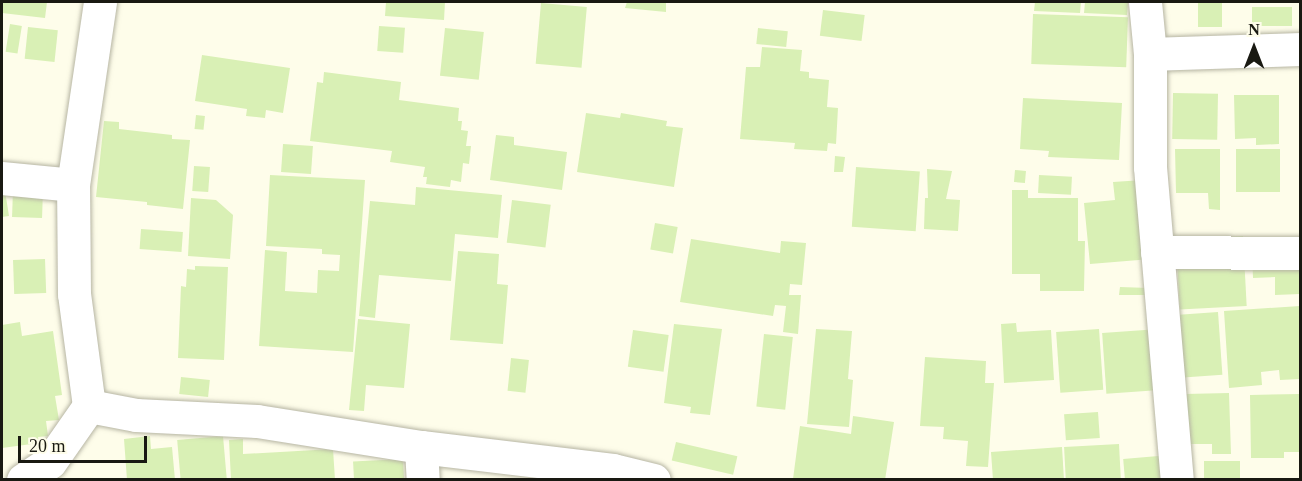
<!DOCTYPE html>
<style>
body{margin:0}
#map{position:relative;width:1302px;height:481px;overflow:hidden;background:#fefdea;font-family:"Times New Roman",serif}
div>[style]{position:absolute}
.building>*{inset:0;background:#d9f0b5;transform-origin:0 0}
.roads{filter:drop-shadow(0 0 2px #b6b5a3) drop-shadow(0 0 2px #b6b5a3)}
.minor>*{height:33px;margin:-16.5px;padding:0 16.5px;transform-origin:16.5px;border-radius:16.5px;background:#fff}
span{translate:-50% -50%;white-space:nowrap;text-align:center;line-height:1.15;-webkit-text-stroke:6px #fefdea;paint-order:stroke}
.frame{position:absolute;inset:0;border:3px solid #191912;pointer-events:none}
.north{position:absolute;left:1224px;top:18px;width:60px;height:60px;-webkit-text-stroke:4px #fefdea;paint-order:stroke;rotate:0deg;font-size:16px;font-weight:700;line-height:24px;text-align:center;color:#191912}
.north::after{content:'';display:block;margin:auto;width:21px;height:27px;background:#191912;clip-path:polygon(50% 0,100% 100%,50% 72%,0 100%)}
.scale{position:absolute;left:18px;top:436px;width:129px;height:27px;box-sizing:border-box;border:3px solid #191912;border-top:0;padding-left:8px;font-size:18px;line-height:21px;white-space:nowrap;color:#191912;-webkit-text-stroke:4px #fefdea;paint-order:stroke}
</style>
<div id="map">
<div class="building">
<i style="clip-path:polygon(2px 2px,47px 2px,45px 18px,2px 13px)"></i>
<i style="clip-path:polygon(386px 2px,445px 2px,444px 20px,385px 16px)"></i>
<i style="clip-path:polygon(627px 2px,666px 2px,666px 12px,625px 8px)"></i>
<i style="clip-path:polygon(1035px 2px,1081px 2px,1080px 13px,1034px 11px)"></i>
<i style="clip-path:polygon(1085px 2px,1128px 2px,1127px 15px,1084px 13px)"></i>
<i style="left:541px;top:3px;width:46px;height:61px;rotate:5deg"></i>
<i style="left:1222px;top:3px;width:24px;height:24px;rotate:90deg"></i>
<i style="left:1292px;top:7px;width:19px;height:40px;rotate:90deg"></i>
<i style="left:823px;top:10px;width:42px;height:26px;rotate:7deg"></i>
<i style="left:1033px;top:14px;width:95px;height:50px;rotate:2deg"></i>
<i style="left:10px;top:24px;width:12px;height:28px;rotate:9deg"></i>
<i style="left:379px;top:26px;width:26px;height:25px;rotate:4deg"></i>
<i style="left:28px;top:27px;width:30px;height:32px;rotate:6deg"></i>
<i style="left:445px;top:28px;width:39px;height:48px;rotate:6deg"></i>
<i style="left:758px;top:28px;width:30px;height:16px;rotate:6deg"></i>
<i style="clip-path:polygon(762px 47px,802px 50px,800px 71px,809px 72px,809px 78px,829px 80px,827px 107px,838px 108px,836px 144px,828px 143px,827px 151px,794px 149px,795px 143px,740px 139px,746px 67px,760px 67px)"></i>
<i style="clip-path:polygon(202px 55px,290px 68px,283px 113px,266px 110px,265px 118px,246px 116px,247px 109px,195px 101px)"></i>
<i style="clip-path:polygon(324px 72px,401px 82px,399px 100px,459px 108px,458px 121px,462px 121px,461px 130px,468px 131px,466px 146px,471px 146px,469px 164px,463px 163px,461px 182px,451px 180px,450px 187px,426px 184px,427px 177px,423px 177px,425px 167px,390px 162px,392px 151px,310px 141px,317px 82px,323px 83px)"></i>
<i style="left:1173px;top:93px;width:45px;height:46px;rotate:1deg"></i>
<i style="clip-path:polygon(1234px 95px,1279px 95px,1279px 144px,1256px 145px,1256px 138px,1235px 139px)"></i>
<i style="clip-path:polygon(1023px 98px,1122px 103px,1119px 160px,1048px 157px,1049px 151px,1020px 149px)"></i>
<i style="clip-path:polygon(586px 113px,620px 118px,621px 113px,667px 121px,666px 126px,683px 128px,674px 187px,577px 172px)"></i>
<i style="left:196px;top:115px;width:9px;height:14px;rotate:6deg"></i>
<i style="clip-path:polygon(104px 121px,119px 122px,119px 129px,172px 135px,172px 139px,190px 140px,183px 209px,147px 205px,147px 202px,96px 197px)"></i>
<i style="clip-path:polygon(496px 135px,514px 137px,514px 145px,567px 152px,562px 190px,490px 180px)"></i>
<i style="left:283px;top:144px;width:30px;height:28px;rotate:4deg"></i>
<i style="clip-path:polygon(1175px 149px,1220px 149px,1220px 210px,1209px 209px,1208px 193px,1176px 193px)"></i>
<i style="left:1236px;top:149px;width:44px;height:43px"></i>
<i style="clip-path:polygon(835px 156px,845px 157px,843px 172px,834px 172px)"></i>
<i style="left:194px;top:166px;width:16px;height:25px;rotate:4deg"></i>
<i style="left:856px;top:167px;width:64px;height:60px;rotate:4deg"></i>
<i style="clip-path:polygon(927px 169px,952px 171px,946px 199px,960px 200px,958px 231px,924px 229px,925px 198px,928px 198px)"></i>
<i style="left:1015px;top:170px;width:11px;height:12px;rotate:5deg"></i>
<i style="clip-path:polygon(270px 175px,365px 180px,353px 352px,259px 346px,265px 250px,287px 252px,285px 291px,317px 293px,318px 270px,339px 271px,340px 255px,322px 254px,322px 249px,266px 246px)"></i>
<i style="left:1039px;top:175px;width:33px;height:18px;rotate:3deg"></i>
<i style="clip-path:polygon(1143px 180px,1151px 259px,1090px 264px,1084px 203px,1115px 200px,1113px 182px)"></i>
<i style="clip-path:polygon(416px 187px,502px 195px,498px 238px,455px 234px,451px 281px,379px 275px,375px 318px,359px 316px,370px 201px,415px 205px)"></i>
<i style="left:13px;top:190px;width:30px;height:27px;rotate:2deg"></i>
<i style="clip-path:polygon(1012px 190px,1028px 190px,1028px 198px,1078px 198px,1078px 241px,1085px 241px,1084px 291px,1040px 291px,1040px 274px,1012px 274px)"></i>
<i style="clip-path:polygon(5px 191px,9px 216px,2px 217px,2px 192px)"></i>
<i style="clip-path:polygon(191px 198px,216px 200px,233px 215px,230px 259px,188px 256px)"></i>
<i style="left:512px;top:200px;width:39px;height:43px;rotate:7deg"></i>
<i style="left:655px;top:223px;width:23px;height:27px;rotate:10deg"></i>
<i style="left:141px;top:229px;width:42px;height:20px;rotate:4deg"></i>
<i style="left:1243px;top:236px;width:70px;height:67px;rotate:87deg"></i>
<i style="clip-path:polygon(691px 239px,780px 253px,781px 241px,806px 243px,802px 285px,790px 284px,789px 295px,801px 295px,798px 334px,783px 332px,786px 306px,775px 305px,773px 316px,680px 302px)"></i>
<i style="clip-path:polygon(1300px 250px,1300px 294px,1275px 295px,1275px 277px,1253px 278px,1252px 252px)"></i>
<i style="clip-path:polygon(458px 251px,499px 254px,497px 284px,508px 285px,503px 344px,450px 340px)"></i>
<i style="left:45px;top:259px;width:34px;height:32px;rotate:88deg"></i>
<i style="clip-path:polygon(195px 266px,228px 267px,224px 360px,178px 358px,181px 286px,186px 287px,187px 269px,195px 270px)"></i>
<i style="clip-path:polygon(1120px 287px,1149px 288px,1148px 295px,1119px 295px)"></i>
<i style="clip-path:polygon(1300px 306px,1300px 379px,1280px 380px,1279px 370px,1261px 372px,1262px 385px,1229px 388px,1224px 311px)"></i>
<i style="left:1218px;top:312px;width:63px;height:39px;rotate:86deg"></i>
<i style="clip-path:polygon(358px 319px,410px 324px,404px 388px,366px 385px,364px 411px,349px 410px)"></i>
<i style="clip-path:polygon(20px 322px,22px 336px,53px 331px,62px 395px,55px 396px,59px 420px,46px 421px,48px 436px,38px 437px,39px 443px,2px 448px,2px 325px)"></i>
<i style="clip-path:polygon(1016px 323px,1017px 332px,1051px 330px,1054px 380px,1004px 383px,1001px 324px)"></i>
<i style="clip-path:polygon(674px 324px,722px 329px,710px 415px,690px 413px,691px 407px,664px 403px)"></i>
<i style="clip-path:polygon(816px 329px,852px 331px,848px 379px,853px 380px,849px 427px,807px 424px)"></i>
<i style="left:1099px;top:329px;width:61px;height:43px;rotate:86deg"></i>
<i style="left:1159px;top:329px;width:61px;height:57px;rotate:86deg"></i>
<i style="left:633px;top:330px;width:36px;height:37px;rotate:8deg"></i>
<i style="left:764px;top:334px;width:29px;height:73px;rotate:6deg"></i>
<i style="clip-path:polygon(925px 357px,986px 361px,985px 383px,994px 383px,988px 467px,966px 466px,968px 441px,943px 439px,944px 427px,920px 426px)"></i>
<i style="left:511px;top:358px;width:18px;height:33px;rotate:6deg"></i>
<i style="left:181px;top:377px;width:29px;height:17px;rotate:6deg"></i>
<i style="clip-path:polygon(1229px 393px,1231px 454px,1212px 454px,1212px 444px,1189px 444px,1185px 394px)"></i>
<i style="clip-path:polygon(1300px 394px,1300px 452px,1284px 452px,1284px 458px,1251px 458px,1250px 395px)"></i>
<i style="left:1098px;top:412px;width:26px;height:34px;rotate:86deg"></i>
<i style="clip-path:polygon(853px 416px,894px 422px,885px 480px,793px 479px,800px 426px,851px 434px)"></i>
<i style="clip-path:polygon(150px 436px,151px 449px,172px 447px,175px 480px,127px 480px,124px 439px)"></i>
<i style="left:223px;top:436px;width:44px;height:46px;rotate:85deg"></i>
<i style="clip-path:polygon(243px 439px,243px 454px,333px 449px,335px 480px,231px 480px,229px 440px)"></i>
<i style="left:676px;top:442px;width:63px;height:19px;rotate:13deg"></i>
<i style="left:1119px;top:444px;width:36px;height:55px;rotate:87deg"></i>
<i style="clip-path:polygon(1062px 447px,1064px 480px,993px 480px,991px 452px)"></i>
<i style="left:1170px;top:455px;width:25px;height:47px;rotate:85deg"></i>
<i style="left:403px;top:459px;width:21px;height:50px;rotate:87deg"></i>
<i style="left:1240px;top:461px;width:19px;height:36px;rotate:90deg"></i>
</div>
<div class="roads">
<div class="minor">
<i style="left:1145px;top:2px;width:52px;rotate:84.5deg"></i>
<i style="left:1150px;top:54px;width:113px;rotate:90deg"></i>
<i style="left:1150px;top:167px;width:314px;rotate:85.1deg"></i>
<i style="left:1150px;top:54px;width:150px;rotate:-1.9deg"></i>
<i style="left:2px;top:178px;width:71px;rotate:5.6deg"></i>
<i style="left:1157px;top:252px;width:143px;rotate:0.4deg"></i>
<i style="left:89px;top:406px;width:48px;rotate:10.8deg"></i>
<i style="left:136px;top:415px;width:121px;rotate:2.8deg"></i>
<i style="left:257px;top:421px;width:166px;rotate:9deg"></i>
<i style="left:421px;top:447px;width:193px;rotate:6.8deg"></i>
<i style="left:613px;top:470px;width:42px;rotate:13.7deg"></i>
<i style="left:421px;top:447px;width:33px;rotate:87deg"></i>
<i style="left:23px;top:480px;width:32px;rotate:-34deg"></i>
<i style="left:50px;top:462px;width:68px;rotate:-55.1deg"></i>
<i style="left:89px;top:406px;width:113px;rotate:-97.6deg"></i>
<i style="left:74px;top:294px;width:109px;rotate:-90.5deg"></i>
<i style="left:73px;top:185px;width:185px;rotate:-81.6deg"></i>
</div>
</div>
<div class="frame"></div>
<div class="north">N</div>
<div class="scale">20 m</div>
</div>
